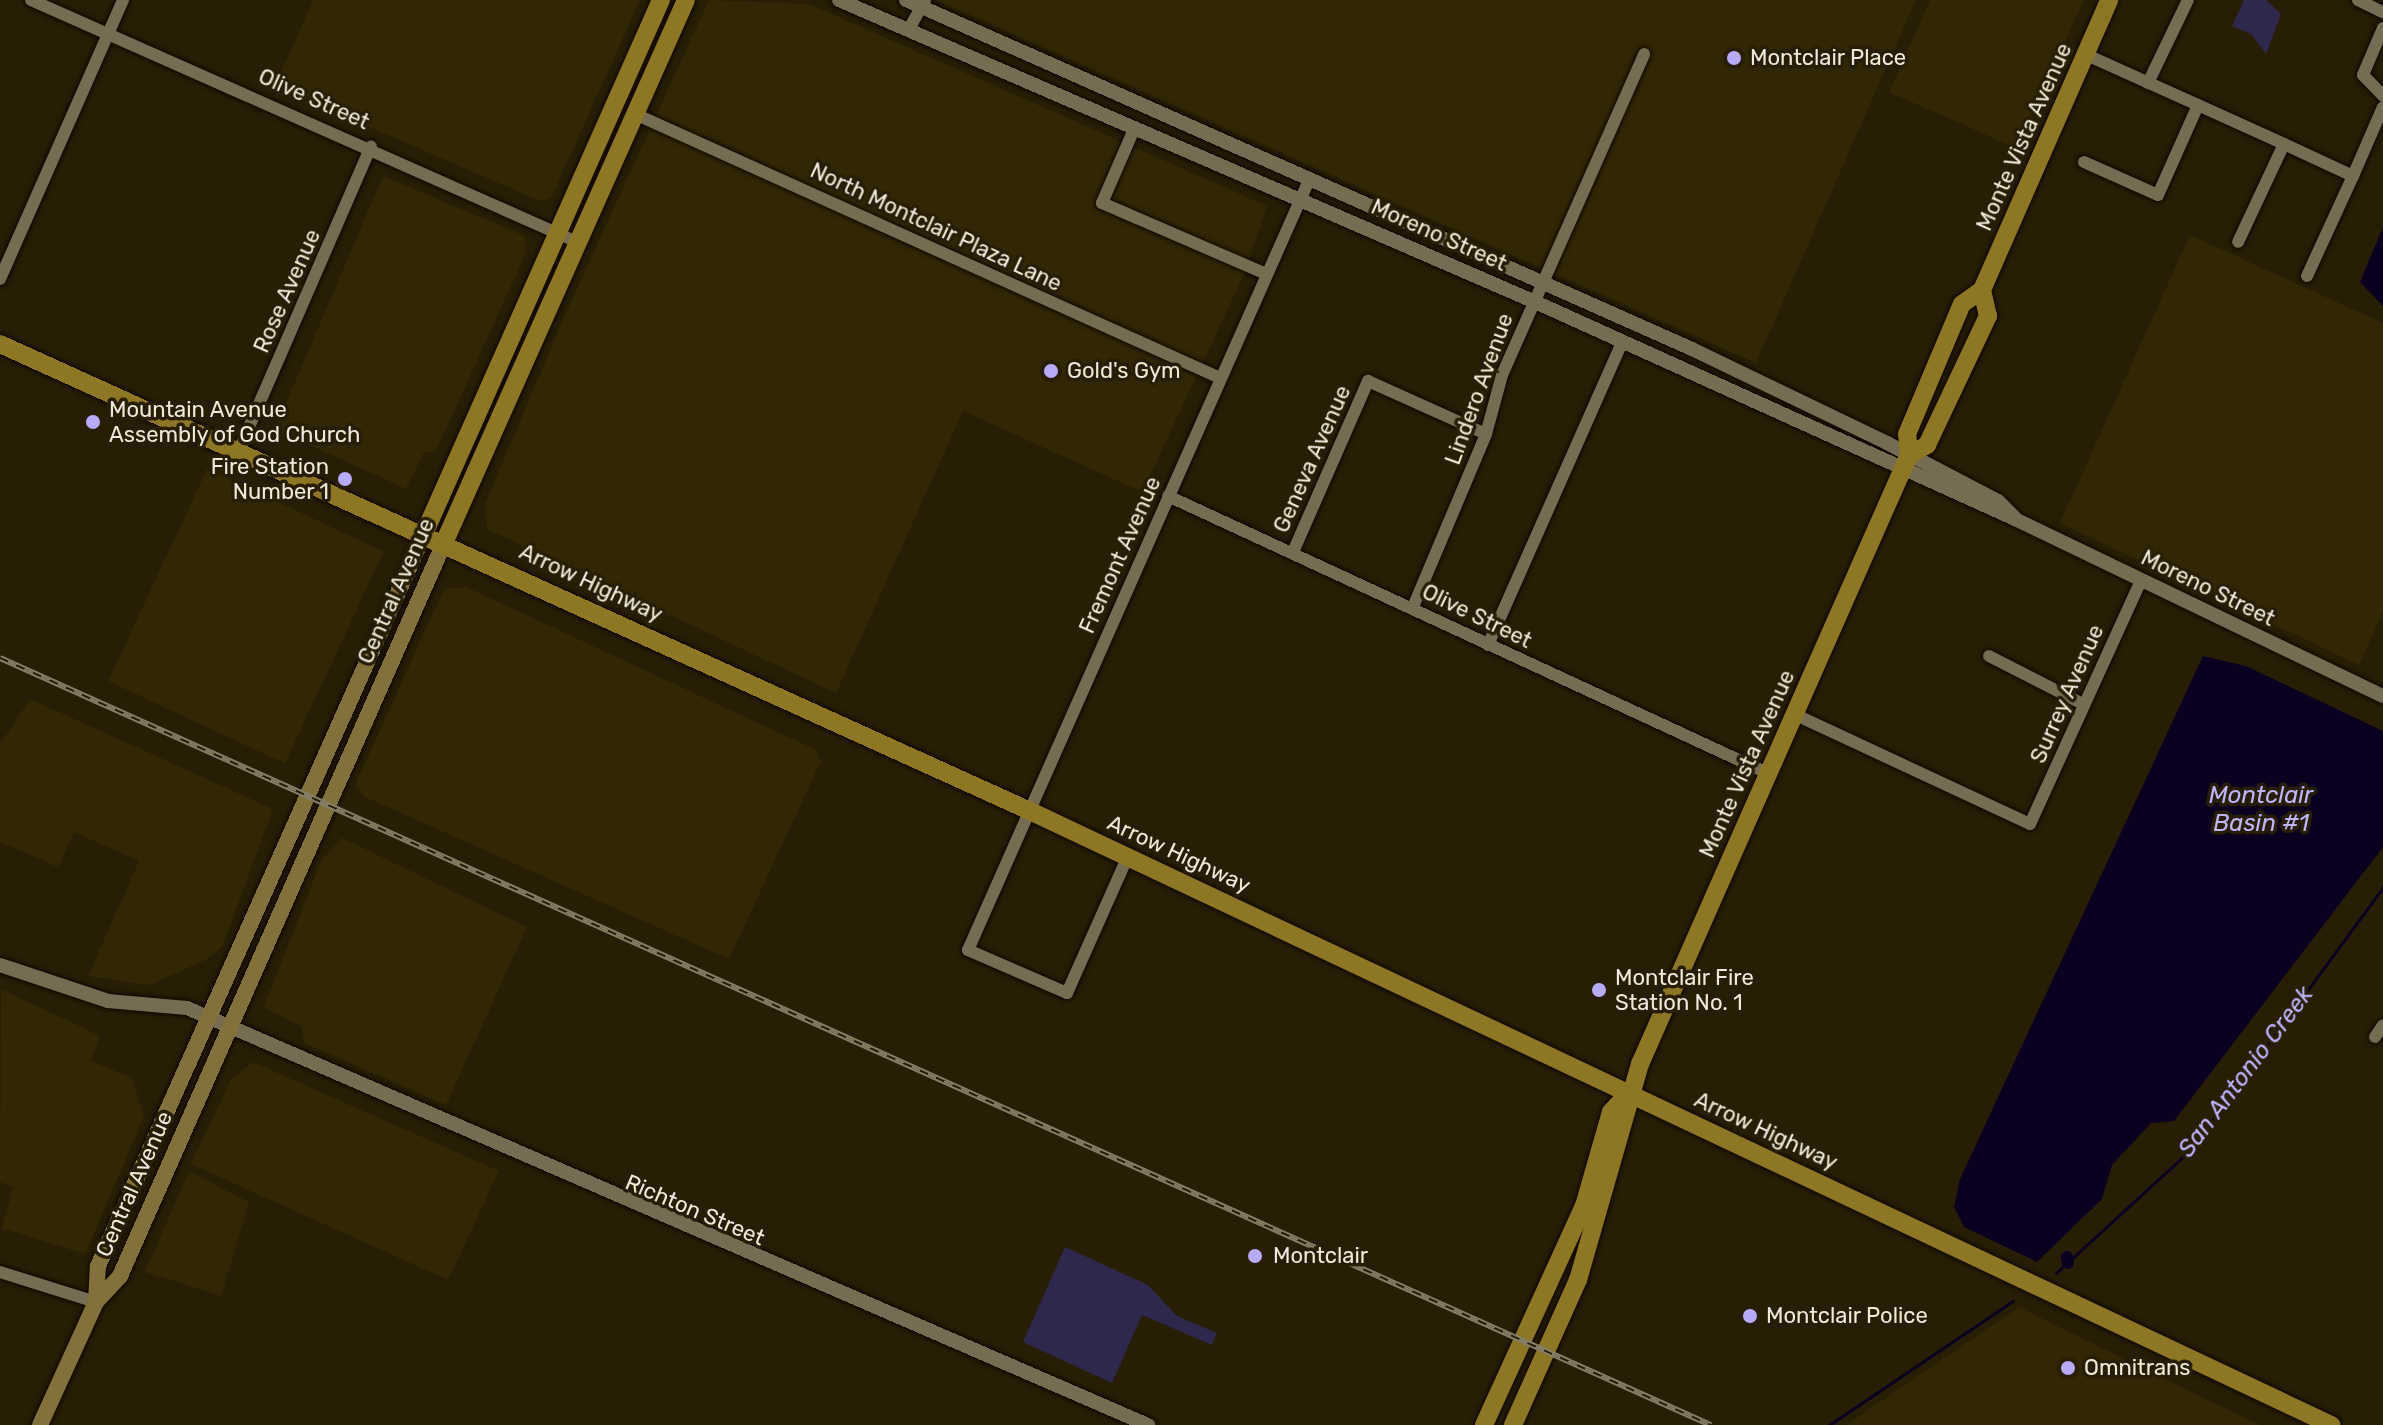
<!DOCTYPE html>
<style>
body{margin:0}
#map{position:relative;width:2383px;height:1425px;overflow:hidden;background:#271e05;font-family:Rubik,sans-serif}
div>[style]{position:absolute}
.built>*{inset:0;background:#322705;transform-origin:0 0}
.green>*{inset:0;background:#2f284d}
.water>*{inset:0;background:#0a0121}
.stream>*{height:3px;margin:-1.5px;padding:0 1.5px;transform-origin:1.5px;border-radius:1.5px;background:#0a0121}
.canal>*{height:12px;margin:-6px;padding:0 6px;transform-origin:6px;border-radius:6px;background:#0a0121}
.roads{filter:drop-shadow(0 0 2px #100800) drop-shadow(0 0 2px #100800)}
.minor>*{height:12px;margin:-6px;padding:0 6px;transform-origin:6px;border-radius:6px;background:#766c51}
.tertiary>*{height:14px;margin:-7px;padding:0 7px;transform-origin:7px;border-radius:7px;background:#766c51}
.secondary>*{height:16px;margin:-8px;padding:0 8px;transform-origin:8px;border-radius:8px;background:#82713b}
.primary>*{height:18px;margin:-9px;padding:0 9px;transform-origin:9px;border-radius:9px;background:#8d7725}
.rail>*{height:6px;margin-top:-3px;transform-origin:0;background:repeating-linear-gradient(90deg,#271e05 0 9px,#857e6a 0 18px);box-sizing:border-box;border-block:2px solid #857e6a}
.dots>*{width:22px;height:22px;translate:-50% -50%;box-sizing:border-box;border:4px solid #271e05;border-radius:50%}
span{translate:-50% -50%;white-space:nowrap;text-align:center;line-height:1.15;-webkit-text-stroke:7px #271e05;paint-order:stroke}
.poi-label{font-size:22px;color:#efeadb}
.left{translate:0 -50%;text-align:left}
.right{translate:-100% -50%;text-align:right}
.street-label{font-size:22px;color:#efeadb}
.water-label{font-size:24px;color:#bfb5fc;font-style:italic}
</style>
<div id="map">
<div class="built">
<i style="clip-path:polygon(313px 0,640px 0,551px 198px,540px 201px,275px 86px)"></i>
<i style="clip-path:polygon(709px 0,809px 4px,1267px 206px,1245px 272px,1146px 484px,1138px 490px,963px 411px,836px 693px,487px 529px,485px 504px,565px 315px)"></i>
<i style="clip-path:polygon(936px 0,1916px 0,1756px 363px)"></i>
<i style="clip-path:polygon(1930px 0,2084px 0,2016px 148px,1889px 92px)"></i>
<i style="clip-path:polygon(383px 176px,525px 236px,525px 255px,436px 451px,424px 452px,406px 489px,275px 429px)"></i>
<i style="clip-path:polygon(2190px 235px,2383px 323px,2383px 612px,2359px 665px,2060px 523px)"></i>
<i style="left:207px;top:469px;width:195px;height:234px;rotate:25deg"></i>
<i style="clip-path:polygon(466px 587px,816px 750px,821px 761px,729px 959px,365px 797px,355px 785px,444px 589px)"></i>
<i style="clip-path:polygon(30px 699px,273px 809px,222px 947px,207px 959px,150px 985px,88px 976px,139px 861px,74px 832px,58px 867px,0 842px,0 744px)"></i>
<i style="clip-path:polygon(342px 838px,527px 927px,446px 1105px,304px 1043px,302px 1027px,264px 1007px,321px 861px)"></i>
<i style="clip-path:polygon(1px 989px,100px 1036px,91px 1061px,132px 1078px,144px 1116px,85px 1254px,2px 1228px,13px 1188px,0 1182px)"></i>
<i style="clip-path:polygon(253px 1062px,499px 1171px,448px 1280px,191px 1164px,231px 1079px)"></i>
<i style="clip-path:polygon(189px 1171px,249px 1202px,221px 1296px,145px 1272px)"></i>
<i style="clip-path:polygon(2019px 1307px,2214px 1403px,2260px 1425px,1846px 1425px)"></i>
</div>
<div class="green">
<i style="clip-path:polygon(2244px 0,2266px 0,2281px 14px,2266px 54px,2251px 34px,2232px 26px)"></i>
<i style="clip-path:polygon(1065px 1247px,1148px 1285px,1177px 1316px,1217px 1333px,1212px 1345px,1142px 1315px,1112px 1383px,1023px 1342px)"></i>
</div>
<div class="water">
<i style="clip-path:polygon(2383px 227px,2383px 306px,2360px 282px)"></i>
<i style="clip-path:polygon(2203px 656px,2246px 666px,2383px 731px,2383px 847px,2174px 1121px,2151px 1123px,2112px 1165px,2102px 1199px,2037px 1262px,1964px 1227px,1954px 1207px,1960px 1179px)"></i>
</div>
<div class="stream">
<i style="left:2056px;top:1273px;width:182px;rotate:-42.5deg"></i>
<i style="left:2190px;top:1150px;width:326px;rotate:-53.7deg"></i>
<i style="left:1829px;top:1425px;width:222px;rotate:-34deg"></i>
</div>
<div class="canal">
<i style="left:2067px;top:1257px;width:6px;rotate:81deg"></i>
</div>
<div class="roads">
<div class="minor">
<i style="left:31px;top:0;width:597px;rotate:23.9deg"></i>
<i style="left:2358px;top:0;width:28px;rotate:26deg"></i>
<i style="left:2383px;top:28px;width:51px;rotate:113.1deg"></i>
<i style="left:2363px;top:75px;width:29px;rotate:46deg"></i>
<i style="left:909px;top:29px;width:33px;rotate:-61deg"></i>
<i style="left:2148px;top:83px;width:92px;rotate:-64.3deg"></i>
<i style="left:2198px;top:105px;width:94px;rotate:24.4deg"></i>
<i style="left:2284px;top:144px;width:108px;rotate:115.1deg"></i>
<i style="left:635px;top:114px;width:642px;rotate:24.29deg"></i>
<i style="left:1135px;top:127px;width:83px;rotate:113.5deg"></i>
<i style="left:1102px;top:203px;width:179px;rotate:23.4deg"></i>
<i style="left:2284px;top:144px;width:76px;rotate:24.9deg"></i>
<i style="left:2353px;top:176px;width:110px;rotate:114.7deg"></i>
<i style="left:2084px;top:162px;width:81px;rotate:24deg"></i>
<i style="left:2158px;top:195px;width:98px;rotate:-66deg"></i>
<i style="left:2198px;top:105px;width:122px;rotate:-155.8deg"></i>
<i style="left:2353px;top:176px;width:75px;rotate:-66.5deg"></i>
<i style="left:0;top:279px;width:305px;rotate:-66.2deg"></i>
<i style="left:239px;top:450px;width:331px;rotate:-66.5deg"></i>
<i style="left:1168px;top:496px;width:662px;rotate:24.82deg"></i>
<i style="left:1293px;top:552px;width:187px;rotate:-66.3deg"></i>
<i style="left:1368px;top:381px;width:129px;rotate:24.2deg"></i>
<i style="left:1413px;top:607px;width:188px;rotate:-67.1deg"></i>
<i style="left:1486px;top:434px;width:61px;rotate:-74.8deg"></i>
<i style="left:1502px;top:375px;width:351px;rotate:-66.1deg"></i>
<i style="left:1488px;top:645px;width:331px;rotate:-66.1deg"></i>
<i style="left:1989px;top:656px;width:106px;rotate:27.1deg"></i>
<i style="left:1794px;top:714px;width:260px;rotate:25deg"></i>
<i style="left:2030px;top:824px;width:268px;rotate:-65.5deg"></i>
<i style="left:1128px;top:856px;width:150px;rotate:114deg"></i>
<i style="left:1067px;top:993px;width:108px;rotate:-156.5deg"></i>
<i style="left:968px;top:950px;width:844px;rotate:-66.11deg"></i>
<i style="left:2375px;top:1037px;width:14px;rotate:-56deg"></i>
<i style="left:0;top:1272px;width:101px;rotate:17.4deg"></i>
</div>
<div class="tertiary">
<i style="left:839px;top:0;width:756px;rotate:23.45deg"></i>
<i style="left:1533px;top:301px;width:529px;rotate:24.34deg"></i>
<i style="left:2015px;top:519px;width:408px;rotate:25.7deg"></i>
<i style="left:906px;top:0;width:860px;rotate:23.94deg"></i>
<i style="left:1692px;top:349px;width:216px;rotate:25.7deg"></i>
<i style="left:1887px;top:443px;width:125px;rotate:27.6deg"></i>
<i style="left:1998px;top:501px;width:24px;rotate:45deg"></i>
<i style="left:0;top:965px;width:114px;rotate:18.4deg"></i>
<i style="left:108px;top:1001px;width:79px;rotate:5.1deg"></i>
<i style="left:187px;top:1008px;width:1048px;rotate:23.46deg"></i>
</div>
<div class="secondary">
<i style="left:96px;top:1302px;width:36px;rotate:-87deg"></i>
<i style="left:98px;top:1266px;width:801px;rotate:-65.99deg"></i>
<i style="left:40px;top:1425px;width:135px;rotate:-65.5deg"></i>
<i style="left:96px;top:1302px;width:35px;rotate:-47deg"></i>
<i style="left:120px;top:1276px;width:801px;rotate:-66.15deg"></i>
</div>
<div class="primary">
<i style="left:0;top:344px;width:1131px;rotate:24.39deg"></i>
<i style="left:1030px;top:811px;width:1439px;rotate:25.26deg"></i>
<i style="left:1909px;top:455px;width:21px;rotate:-29deg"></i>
<i style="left:1927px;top:445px;width:143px;rotate:-64.7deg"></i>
<i style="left:1988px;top:316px;width:27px;rotate:-103deg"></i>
<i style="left:424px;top:534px;width:584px;rotate:-66.07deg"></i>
<i style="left:444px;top:543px;width:594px;rotate:-65.98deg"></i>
<i style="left:1484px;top:1425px;width:241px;rotate:-65.5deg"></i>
<i style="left:1584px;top:1206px;width:98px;rotate:-74deg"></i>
<i style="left:1611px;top:1112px;width:26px;rotate:-47deg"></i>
<i style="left:1513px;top:1425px;width:159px;rotate:-65.9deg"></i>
<i style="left:1578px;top:1280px;width:225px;rotate:-74deg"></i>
<i style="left:1640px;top:1064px;width:666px;rotate:-66.17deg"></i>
<i style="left:1909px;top:455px;width:21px;rotate:-95deg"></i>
<i style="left:1907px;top:434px;width:141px;rotate:-67.1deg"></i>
<i style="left:1962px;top:304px;width:24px;rotate:-35deg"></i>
<i style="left:1982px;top:290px;width:317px;rotate:-66.3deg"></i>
</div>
</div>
<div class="rail">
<i style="left:0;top:658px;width:1875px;rotate:24.15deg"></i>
</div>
<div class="dots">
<i style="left:1734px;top:58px;background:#b7abf8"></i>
<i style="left:1051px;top:371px;background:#b7abf8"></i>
<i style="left:93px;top:422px;background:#b7abf8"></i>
<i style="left:345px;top:479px;background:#b7abf8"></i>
<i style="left:1599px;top:990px;background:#b7abf8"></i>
<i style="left:1255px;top:1256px;background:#b7abf8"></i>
<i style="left:1750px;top:1316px;background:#b7abf8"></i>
<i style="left:2068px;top:1368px;background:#b7abf8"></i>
</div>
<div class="poi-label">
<span class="left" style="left:1750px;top:58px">Montclair Place</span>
<span class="left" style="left:1067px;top:371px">Gold's Gym</span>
<span class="left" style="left:109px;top:422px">Mountain Avenue<br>Assembly of God Church</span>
<span class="right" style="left:329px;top:479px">Fire Station<br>Number 1</span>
<span class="left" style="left:1615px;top:990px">Montclair Fire<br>Station No. 1</span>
<span class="left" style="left:1273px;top:1256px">Montclair</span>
<span class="left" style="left:1766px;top:1316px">Montclair Police</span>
<span class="left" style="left:2084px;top:1368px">Omnitrans</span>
</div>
<div class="street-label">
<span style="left:314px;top:99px;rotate:24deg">Olive Street</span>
<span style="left:2024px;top:137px;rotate:-66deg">Monte Vista Avenue</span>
<span style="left:936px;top:227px;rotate:25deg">North Montclair Plaza Lane</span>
<span style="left:1439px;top:235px;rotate:24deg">Moreno Street</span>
<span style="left:287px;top:291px;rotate:-66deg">Rose Avenue</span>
<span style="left:1479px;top:389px;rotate:-70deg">Lindero Avenue</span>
<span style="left:1312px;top:459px;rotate:-66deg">Geneva Avenue</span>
<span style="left:1120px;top:555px;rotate:-66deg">Fremont Avenue</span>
<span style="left:591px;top:583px;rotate:25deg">Arrow Highway</span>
<span style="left:2208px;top:588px;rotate:26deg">Moreno Street</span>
<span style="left:396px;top:591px;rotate:-66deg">Central Avenue</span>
<span style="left:1477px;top:616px;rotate:26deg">Olive Street</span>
<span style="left:2067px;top:694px;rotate:-66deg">Surrey Avenue</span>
<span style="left:1747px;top:764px;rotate:-66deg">Monte Vista Avenue</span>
<span style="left:1179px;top:854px;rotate:25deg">Arrow Highway</span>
<span style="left:1766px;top:1131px;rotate:25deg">Arrow Highway</span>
<span style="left:134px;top:1184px;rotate:-66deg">Central Avenue</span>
<span style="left:695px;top:1210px;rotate:23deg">Richton Street</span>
</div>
<div class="water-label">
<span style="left:2261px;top:810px">Montclair<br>Basin #1</span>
<span style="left:2246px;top:1072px;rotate:-53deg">San Antonio Creek</span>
</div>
</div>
